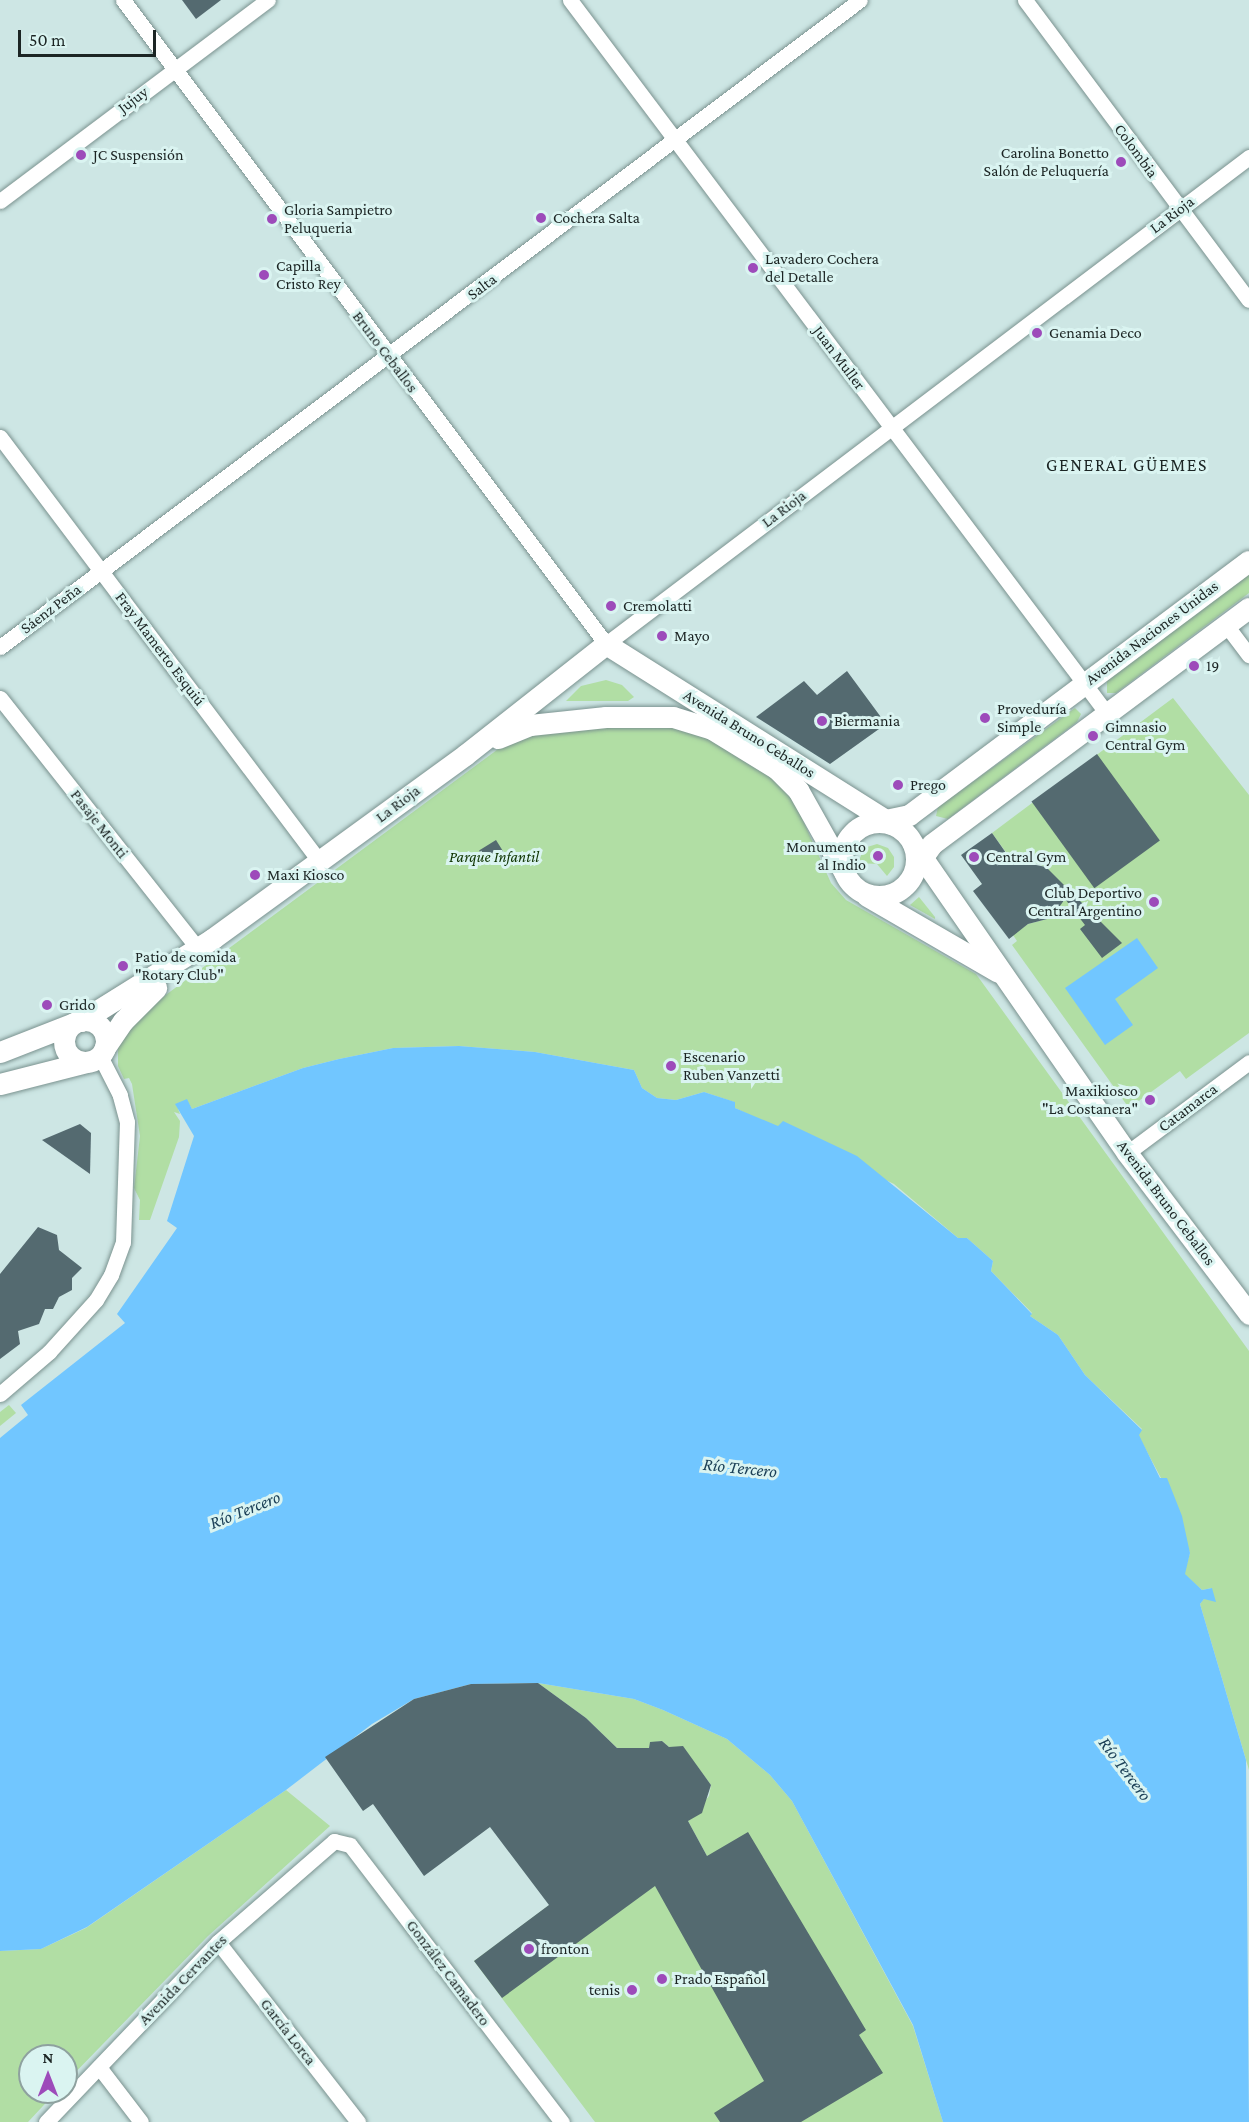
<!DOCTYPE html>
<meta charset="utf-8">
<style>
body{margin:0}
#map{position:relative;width:1249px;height:2122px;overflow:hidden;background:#cde6e4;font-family:"Crimson Pro",serif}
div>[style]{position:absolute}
.green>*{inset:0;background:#b1dea4}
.water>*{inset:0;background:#71c6ff}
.building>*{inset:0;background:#546a70;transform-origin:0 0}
.roads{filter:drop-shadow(0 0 2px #7a928f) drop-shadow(0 0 2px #7a928f)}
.minor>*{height:15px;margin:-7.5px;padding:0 7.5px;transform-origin:7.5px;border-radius:7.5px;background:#fff}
.secondary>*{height:21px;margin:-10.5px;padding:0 10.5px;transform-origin:10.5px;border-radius:10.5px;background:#fff}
.secondary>.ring{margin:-10.5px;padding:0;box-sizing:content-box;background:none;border:21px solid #fff;border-radius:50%}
.dots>*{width:16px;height:16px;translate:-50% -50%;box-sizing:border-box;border:3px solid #daf4f1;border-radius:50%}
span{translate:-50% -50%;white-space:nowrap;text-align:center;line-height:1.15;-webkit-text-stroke:6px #daf4f1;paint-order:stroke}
.street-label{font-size:16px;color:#1c2524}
.poi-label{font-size:16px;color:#1c2524}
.right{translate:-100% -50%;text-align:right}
.left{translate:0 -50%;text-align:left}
.park-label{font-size:16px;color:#0f3401;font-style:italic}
.neighbourhood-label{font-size:18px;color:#1c2524;letter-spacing:1.5px}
.water-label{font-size:18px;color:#1c4057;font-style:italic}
.north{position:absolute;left:18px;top:2044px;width:60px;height:60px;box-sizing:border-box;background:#daf4f1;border:2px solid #8ea19f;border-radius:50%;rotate:0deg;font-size:16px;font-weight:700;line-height:24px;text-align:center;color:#1c2524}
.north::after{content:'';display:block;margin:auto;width:21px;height:27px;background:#9d4bba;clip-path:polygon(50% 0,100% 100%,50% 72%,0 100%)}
.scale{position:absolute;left:18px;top:30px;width:138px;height:27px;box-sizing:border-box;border:3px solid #1c2524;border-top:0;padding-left:8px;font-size:18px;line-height:21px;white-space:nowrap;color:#1c2524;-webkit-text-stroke:4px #daf4f1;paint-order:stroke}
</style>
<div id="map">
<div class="green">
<i style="clip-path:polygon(1249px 573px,1249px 593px,1116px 693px,1107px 693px,1107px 681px)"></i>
<i style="clip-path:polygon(606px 680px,622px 685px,634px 697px,628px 701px,566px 701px,581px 686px)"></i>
<i style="clip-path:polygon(1173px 698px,1249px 795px,1249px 1033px,1186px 1079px,1180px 1071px,1129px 1108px,1012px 945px,1017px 941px,1013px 935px,1028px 924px,1051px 918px,1059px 905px,1059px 884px,1046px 867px,1028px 860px,1013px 862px,992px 833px)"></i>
<i style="clip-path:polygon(1075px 708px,1081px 714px,1077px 722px,948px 819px,936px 816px,938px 807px)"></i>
<i style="clip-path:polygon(683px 725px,762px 766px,793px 798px,831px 883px,846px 900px,976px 974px,1249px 1351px,1249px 1770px,1200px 1604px,1212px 1588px,1202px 1590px,1184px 1574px,1190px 1553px,1161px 1478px,1138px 1435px,1142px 1429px,1085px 1375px,1058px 1335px,1030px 1316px,1032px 1313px,991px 1271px,993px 1261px,967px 1238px,958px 1238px,894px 1184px,735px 1108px,734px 1102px,704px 1092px,676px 1100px,657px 1098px,642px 1088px,634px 1070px,535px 1052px,459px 1046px,393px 1048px,339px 1059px,303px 1068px,192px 1109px,189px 1104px,178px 1109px,180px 1114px,174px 1112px,180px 1121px,179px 1137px,150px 1220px,139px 1220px,140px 1200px,134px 1188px,140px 1136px,132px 1084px,129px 1078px,124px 1079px,118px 1066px,118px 1047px,144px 1011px,509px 741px,547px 729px)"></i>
<i style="clip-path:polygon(877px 844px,888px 848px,894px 857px,894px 867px,887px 876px,877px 864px,858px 863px,864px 848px)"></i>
<i style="clip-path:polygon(919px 897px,935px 917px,935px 919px,910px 905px)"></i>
<i style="clip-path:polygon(9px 1405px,16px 1413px,0 1426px,0 1412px)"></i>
<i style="clip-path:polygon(538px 1683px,634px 1699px,663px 1710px,727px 1739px,770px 1775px,792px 1801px,913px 2026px,943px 2122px,595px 2122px,474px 1961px,560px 1897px,655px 1886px,707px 1856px,688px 1821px,709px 1796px,711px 1785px,683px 1747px,669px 1747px,662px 1741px,650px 1743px,649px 1753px,617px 1748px,586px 1718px)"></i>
<i style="clip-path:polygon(286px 1790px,330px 1826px,208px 1936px,66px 2082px,66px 2056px,30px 2056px,30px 2092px,56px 2092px,28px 2122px,0 2122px,0 1951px,41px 1949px,86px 1928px)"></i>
</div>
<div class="water">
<i style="clip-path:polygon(1137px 938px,1158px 968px,1115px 999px,1133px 1025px,1105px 1045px,1065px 988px)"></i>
<i style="clip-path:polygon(459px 1046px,535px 1052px,634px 1070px,642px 1088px,657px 1098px,676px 1100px,704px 1092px,735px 1102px,735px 1108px,778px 1126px,783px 1121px,857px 1156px,958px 1238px,967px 1238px,993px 1261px,991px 1271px,1032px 1314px,1030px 1316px,1058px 1335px,1085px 1375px,1142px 1430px,1139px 1435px,1160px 1478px,1167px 1478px,1182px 1516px,1190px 1553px,1185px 1574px,1202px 1590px,1212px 1588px,1216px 1602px,1204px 1599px,1200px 1604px,1246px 1760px,1249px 2122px,943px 2122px,913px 2025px,792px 1801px,770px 1775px,727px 1739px,663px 1710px,634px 1699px,538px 1683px,471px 1684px,414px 1699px,372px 1724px,286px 1790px,87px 1927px,41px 1949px,0 1951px,0 1438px,28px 1415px,21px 1405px,125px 1323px,117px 1314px,177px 1228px,167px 1221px,194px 1136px,175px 1104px,187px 1099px,192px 1109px,303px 1068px,339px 1059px,393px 1048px)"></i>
</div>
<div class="building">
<i style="clip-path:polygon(182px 0,221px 0,196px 19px)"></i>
<i style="clip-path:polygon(847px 671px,886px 724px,830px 764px,756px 717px,804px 681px,817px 695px)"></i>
<i style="left:1097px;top:754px;width:107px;height:81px;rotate:54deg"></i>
<i style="clip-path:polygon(992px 833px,1011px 860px,1046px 867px,1122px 943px,1102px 958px,1080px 929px,1085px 925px,1065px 899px,1051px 918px,1028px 924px,1009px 939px,973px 891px,982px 884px,961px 855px)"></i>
<i style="left:496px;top:840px;width:15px;height:20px;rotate:58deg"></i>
<i style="clip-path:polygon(80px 1124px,91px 1133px,90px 1174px,42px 1140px)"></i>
<i style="clip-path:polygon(38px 1227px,57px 1235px,59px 1250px,82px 1268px,72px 1278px,72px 1290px,59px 1297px,53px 1309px,45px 1309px,39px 1324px,18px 1331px,20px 1344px,0 1359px,0 1274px)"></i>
<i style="clip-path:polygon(538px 1683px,586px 1718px,617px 1748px,649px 1748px,650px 1742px,662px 1741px,669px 1747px,683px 1746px,711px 1785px,702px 1813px,688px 1821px,707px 1856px,748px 1832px,866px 2030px,859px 2035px,883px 2073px,801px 2122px,720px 2122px,714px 2113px,764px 2081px,655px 1886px,502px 1998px,474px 1961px,549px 1905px,490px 1827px,424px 1876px,373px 1804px,363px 1811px,325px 1757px,414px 1699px,471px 1684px)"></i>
</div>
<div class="roads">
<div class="minor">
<i style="left:123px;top:0;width:805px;rotate:53.13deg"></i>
<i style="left:606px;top:644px;width:807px;rotate:-37.14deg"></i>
<i style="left:570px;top:0;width:895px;rotate:53.04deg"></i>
<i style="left:1025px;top:0;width:374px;rotate:53.3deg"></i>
<i style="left:0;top:201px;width:335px;rotate:-36.9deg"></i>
<i style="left:0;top:437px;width:532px;rotate:53.02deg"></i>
<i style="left:1226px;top:625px;width:38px;rotate:53deg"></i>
<i style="left:0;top:647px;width:1076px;rotate:-36.96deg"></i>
<i style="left:0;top:698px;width:320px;rotate:51.7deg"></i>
<i style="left:1127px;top:1153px;width:152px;rotate:-36.7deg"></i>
<i style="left:0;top:1394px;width:65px;rotate:-40.6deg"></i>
<i style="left:49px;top:1352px;width:70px;rotate:-47.9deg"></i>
<i style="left:96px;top:1300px;width:29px;rotate:-59deg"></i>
<i style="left:111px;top:1275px;width:35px;rotate:-70deg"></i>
<i style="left:123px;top:1242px;width:120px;rotate:-88.1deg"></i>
<i style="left:127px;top:1122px;width:28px;rotate:-105deg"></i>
<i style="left:120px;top:1095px;width:44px;rotate:-117.1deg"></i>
<i style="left:218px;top:1942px;width:228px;rotate:52.1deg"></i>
<i style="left:99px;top:2067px;width:69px;rotate:52.6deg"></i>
<i style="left:46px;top:2122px;width:249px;rotate:-46.3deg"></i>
<i style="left:218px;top:1942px;width:154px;rotate:-41deg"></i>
<i style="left:334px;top:1841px;width:16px;rotate:14deg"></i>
<i style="left:350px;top:1845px;width:349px;rotate:52.6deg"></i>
</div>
<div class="secondary">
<i style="left:498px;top:738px;width:35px;rotate:-22deg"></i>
<i style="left:530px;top:725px;width:76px;rotate:-6deg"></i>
<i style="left:606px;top:717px;width:67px"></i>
<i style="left:673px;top:717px;width:41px;rotate:17.1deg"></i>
<i style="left:712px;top:729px;width:76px;rotate:31.6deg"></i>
<i style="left:777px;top:769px;width:30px;rotate:45deg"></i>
<i style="left:798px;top:790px;width:94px;rotate:60.7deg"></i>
<i class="ring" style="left:842px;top:822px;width:53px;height:53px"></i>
<i style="left:876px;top:822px;width:34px;rotate:-12deg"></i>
<i style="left:909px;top:815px;width:424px;rotate:-36.8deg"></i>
<i style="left:913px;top:844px;width:376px;rotate:55.3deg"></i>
<i style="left:1127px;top:1153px;width:202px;rotate:52.8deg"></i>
<i style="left:916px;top:867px;width:28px;rotate:-55deg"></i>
<i style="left:932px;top:844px;width:395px;rotate:-36.7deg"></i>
<i style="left:867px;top:896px;width:151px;rotate:30.1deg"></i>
<i class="ring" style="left:64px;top:1020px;width:21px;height:21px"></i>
<i style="left:81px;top:1021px;width:155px;rotate:-32deg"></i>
<i style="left:212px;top:939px;width:313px;rotate:-36deg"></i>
<i style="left:465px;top:755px;width:179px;rotate:-38.2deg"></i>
<i style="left:606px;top:644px;width:338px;rotate:32.2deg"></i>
<i style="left:104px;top:1049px;width:34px;rotate:-56deg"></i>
<i style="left:123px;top:1021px;width:47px;rotate:-45deg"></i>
<i style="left:0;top:1052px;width:79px;rotate:-21.4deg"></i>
<i style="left:0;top:1084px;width:89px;rotate:-14.3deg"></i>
</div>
</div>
<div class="dots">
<i style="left:81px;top:155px;background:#9d4bba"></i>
<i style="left:1121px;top:162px;background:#9d4bba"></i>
<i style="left:541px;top:218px;background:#9d4bba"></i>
<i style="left:272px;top:219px;background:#9d4bba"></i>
<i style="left:753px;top:268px;background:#9d4bba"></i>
<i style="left:264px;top:275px;background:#9d4bba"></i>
<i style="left:1037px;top:333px;background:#9d4bba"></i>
<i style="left:611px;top:606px;background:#9d4bba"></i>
<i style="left:662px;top:636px;background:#9d4bba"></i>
<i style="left:1194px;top:666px;background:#9d4bba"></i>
<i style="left:985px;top:718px;background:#9d4bba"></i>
<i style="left:822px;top:721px;background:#9d4bba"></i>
<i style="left:1093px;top:736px;background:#9d4bba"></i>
<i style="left:898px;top:785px;background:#9d4bba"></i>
<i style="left:878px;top:856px;background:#9d4bba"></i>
<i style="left:974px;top:857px;background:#9d4bba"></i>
<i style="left:255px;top:875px;background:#9d4bba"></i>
<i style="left:1154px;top:902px;background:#9d4bba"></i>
<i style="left:123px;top:966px;background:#9d4bba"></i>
<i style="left:47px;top:1005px;background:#9d4bba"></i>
<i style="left:671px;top:1066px;background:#9d4bba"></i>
<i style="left:1150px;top:1100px;background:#9d4bba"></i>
<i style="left:529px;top:1949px;background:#9d4bba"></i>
<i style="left:662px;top:1979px;background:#9d4bba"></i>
<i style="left:632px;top:1990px;background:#9d4bba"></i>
</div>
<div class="street-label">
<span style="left:133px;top:100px;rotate:-37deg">Jujuy</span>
<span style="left:1136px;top:151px;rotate:54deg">Colombia</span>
<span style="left:1172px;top:215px;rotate:-37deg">La Rioja</span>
<span style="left:482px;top:287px;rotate:-37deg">Salta</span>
<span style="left:385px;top:352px;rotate:53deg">Bruno Ceballos</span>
<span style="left:839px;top:358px;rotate:53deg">Juan Muller</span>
<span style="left:784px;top:509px;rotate:-37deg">La Rioja</span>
<span style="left:51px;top:609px;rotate:-37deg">Sáenz Peña</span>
<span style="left:1152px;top:633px;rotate:-37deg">Avenida Naciones Unidas</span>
<span style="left:160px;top:649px;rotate:53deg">Fray Mamerto Esquiú</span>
<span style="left:749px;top:734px;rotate:32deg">Avenida Bruno Ceballos</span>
<span style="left:398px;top:804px;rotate:-37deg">La Rioja</span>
<span style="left:99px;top:824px;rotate:52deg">Pasaje Monti</span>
<span style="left:1188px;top:1108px;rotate:-37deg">Catamarca</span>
<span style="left:1166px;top:1203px;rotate:53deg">Avenida Bruno Ceballos</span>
<span style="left:448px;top:1973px;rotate:53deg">González Camadero</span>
<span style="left:183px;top:1980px;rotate:-46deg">Avenida Cervantes</span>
<span style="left:288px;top:2032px;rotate:52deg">García Lorca</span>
</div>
<div class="poi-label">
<span class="right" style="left:1109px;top:162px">Carolina Bonetto<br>Salón de Peluquería</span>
<span class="left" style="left:93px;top:155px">JC Suspensión</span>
<span class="left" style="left:284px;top:219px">Gloria Sampietro<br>Peluqueria</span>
<span class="left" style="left:553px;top:218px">Cochera Salta</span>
<span class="left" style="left:765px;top:268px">Lavadero Cochera<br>del Detalle</span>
<span class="left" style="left:276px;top:275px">Capilla<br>Cristo Rey</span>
<span class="left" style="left:1049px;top:333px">Genamia Deco</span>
<span class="left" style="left:623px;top:606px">Cremolatti</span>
<span class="left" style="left:674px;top:636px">Mayo</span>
<span class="left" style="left:1206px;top:666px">19</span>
<span class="left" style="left:997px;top:718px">Proveduría<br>Simple</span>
<span class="left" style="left:834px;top:721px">Biermania</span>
<span class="left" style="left:1105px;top:736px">Gimnasio<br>Central Gym</span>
<span class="left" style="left:910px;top:785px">Prego</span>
<span class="right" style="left:866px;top:856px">Monumento<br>al Indio</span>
<span class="left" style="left:986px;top:857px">Central Gym</span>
<span class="left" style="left:267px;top:875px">Maxi Kiosco</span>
<span class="right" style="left:1142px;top:902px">Club Deportivo<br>Central Argentino</span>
<span class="left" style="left:135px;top:966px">Patio de comida<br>"Rotary Club"</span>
<span class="left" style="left:59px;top:1005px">Grido</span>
<span class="left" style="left:683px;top:1066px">Escenario<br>Ruben Vanzetti</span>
<span class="right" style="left:1138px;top:1100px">Maxikiosco<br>"La Costanera"</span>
<span class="left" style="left:541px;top:1949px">fronton</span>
<span class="left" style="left:674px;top:1979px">Prado Español</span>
<span class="right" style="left:620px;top:1990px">tenis</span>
</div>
<div class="park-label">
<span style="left:494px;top:857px">Parque Infantil</span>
</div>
<div class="neighbourhood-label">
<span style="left:1127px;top:465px">GENERAL GÜEMES</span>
</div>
<div class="water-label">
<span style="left:740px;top:1468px;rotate:6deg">Río Tercero</span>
<span style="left:245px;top:1510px;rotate:-22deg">Río Tercero</span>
<span style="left:1125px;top:1769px;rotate:53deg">Río Tercero</span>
</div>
<div class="north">N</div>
<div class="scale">50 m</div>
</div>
